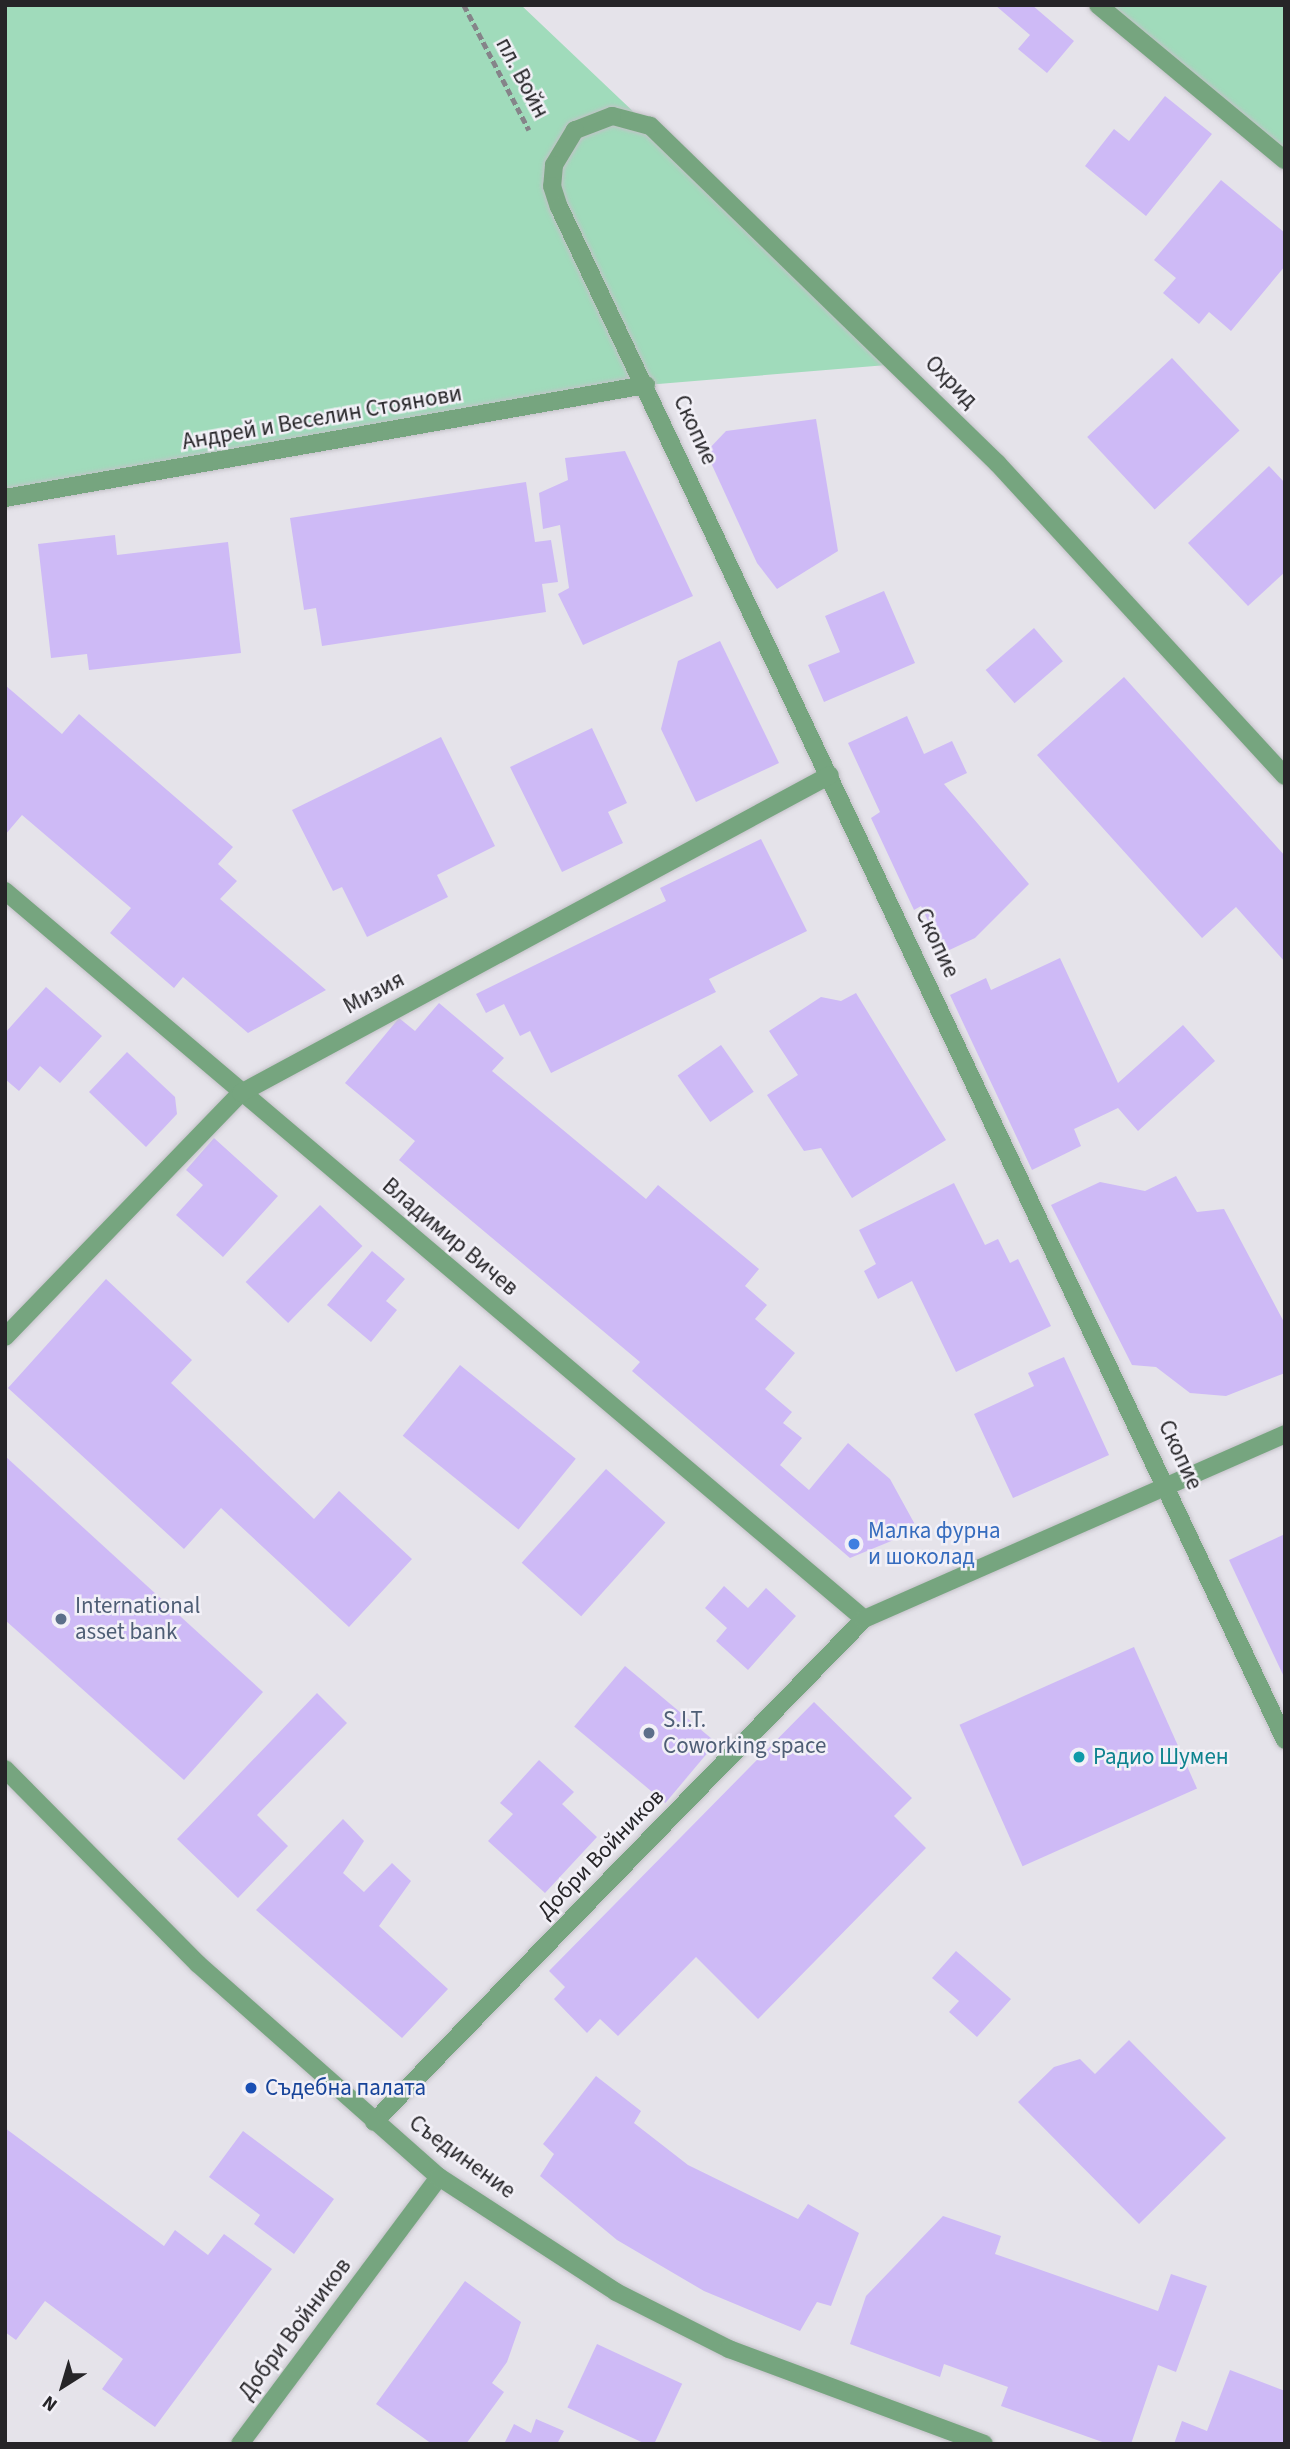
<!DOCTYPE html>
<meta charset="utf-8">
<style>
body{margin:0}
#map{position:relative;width:1290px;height:2449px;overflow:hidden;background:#e5e3ea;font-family:"Source Sans 3",sans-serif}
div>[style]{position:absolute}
.green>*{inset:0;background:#a0dbbb}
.building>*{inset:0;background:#cebaf6;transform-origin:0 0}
.path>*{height:4.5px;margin-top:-2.25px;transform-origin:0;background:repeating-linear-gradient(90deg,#858489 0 7px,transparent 0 10.5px)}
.roads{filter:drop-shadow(0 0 2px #c3c1c7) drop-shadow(0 0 2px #c3c1c7)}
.minor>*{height:18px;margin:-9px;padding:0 9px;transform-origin:9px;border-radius:9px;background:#76a57f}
.tertiary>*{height:18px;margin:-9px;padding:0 9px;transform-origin:9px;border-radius:9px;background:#76a57f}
.dots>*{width:19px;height:19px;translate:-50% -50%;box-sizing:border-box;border:4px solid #f2f0f7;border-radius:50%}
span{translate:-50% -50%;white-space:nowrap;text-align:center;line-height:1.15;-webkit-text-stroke:5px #f2f0f7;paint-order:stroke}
.street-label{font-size:23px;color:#262528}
.shop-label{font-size:23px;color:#366cbe}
.left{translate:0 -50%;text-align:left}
.service-label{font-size:23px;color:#4e5e75}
.culture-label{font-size:23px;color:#0d838f}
.transit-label{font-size:23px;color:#164399}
.frame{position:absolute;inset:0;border:7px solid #262528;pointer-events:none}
.north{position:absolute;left:28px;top:2351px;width:70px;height:70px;-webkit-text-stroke:5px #f2f0f7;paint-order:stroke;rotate:217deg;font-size:19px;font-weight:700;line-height:28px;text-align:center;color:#262528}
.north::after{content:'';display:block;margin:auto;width:24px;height:32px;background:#262528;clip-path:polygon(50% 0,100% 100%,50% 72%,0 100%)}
</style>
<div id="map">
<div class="green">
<i style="clip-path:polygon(5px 5px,521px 5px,899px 364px,646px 385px,5px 498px)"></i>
<i style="clip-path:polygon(1098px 5px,1285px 5px,1285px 160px)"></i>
</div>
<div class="building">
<i style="clip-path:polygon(995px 5px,1032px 5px,1074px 41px,1047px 73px,1018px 49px,1030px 35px)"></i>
<i style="clip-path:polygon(1165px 96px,1212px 134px,1146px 216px,1085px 166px,1114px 129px,1129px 141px)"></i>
<i style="clip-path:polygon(1221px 180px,1285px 233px,1285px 266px,1231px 331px,1209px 312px,1199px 324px,1163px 293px,1176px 278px,1154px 260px)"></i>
<i style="left:1172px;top:358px;width:99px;height:116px;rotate:47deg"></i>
<i style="clip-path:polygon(816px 419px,838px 551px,777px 589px,757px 563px,706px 452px,726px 431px)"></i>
<i style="clip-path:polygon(625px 451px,693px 596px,583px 645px,558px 594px,569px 588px,560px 525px,543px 529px,539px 493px,568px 480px,565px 458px)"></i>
<i style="clip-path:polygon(1269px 466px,1285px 483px,1285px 572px,1248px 606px,1188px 543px)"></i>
<i style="clip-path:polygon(526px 482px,535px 542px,551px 540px,558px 582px,542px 584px,546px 612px,322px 646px,316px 608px,304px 610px,290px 518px)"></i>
<i style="clip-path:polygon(115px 535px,117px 555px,228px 542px,241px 653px,89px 670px,87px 654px,51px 658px,38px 544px)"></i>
<i style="clip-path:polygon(884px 591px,915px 663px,824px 702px,808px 665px,840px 652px,825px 616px)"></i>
<i style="left:1034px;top:628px;width:44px;height:64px;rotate:49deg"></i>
<i style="clip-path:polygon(720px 641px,779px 763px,696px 802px,661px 729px,678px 661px)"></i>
<i style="clip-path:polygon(1124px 677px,1285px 856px,1285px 962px,1236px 907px,1202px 938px,1037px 755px)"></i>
<i style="clip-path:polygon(5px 685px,62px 734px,79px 714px,233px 847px,218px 864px,237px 881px,220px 899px,326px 990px,248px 1033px,183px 977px,174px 988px,110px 933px,131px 908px,22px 815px,5px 835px)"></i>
<i style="clip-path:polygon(907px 716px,924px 754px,952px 741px,967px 773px,944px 784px,1029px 884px,975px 938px,943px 953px,921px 906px,914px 910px,871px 818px,880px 812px,848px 743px)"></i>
<i style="clip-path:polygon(592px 728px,627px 803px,608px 812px,623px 843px,562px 872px,510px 767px)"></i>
<i style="clip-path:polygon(441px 737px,495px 846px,437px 875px,448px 897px,367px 937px,342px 887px,333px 891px,292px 810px)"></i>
<i style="clip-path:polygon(761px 839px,807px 931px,709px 979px,716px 992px,551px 1073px,530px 1031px,520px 1036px,504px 1004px,486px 1013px,476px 994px,666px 901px,660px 888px)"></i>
<i style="clip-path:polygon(1060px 958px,1118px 1083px,1183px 1025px,1215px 1061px,1138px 1131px,1118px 1108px,1074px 1129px,1081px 1146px,1032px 1170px,950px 995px,986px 978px,991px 990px)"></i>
<i style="clip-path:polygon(46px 987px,102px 1036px,60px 1083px,40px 1066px,19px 1091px,5px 1079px,5px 1033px)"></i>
<i style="clip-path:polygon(856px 993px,946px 1140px,852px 1198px,821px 1148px,804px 1151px,767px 1095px,798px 1075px,769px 1031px,821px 997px,841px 1001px)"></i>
<i style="clip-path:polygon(439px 1003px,504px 1058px,492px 1071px,646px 1199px,658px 1185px,759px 1269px,745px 1286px,767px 1305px,755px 1319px,795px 1353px,765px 1389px,792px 1412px,783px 1423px,802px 1438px,780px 1465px,809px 1490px,848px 1443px,890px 1479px,918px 1530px,850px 1558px,632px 1371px,640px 1362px,399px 1160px,415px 1141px,345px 1083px,399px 1018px,415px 1031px)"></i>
<i style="left:721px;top:1045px;width:57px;height:53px;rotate:55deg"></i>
<i style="clip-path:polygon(127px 1052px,175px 1097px,177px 1114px,146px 1147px,89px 1092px)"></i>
<i style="clip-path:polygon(214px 1138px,278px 1196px,223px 1257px,176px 1215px,203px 1185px,186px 1170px)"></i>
<i style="clip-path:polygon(1176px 1176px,1197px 1212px,1224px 1209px,1285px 1324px,1285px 1373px,1226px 1396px,1190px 1393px,1156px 1367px,1132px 1365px,1051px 1205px,1100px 1182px,1145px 1191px)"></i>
<i style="clip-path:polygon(954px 1183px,985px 1245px,998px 1239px,1010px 1263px,1018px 1259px,1051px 1326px,956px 1372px,912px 1281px,878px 1299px,864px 1271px,876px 1264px,859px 1230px)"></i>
<i style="left:320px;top:1205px;width:59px;height:107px;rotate:44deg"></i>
<i style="clip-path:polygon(372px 1251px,405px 1279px,386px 1301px,397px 1310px,371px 1342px,327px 1305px)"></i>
<i style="clip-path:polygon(106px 1279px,192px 1360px,171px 1383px,314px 1519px,339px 1491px,412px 1559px,349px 1627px,221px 1508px,184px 1549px,8px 1388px)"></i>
<i style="clip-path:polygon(1064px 1357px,1109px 1455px,1013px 1498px,974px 1414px,1034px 1386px,1028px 1373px)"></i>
<i style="left:460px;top:1365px;width:149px;height:91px;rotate:39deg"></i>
<i style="clip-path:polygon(5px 1456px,263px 1692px,184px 1780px,5px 1620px)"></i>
<i style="left:606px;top:1469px;width:80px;height:126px;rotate:42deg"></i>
<i style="clip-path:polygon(1285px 1534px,1285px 1679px,1229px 1560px)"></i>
<i style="clip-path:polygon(724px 1586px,748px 1608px,766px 1588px,796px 1616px,748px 1670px,716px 1641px,727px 1628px,705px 1608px)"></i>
<i style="left:1134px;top:1647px;width:155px;height:191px;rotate:66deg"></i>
<i style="left:625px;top:1666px;width:119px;height:79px;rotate:40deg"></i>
<i style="clip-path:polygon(317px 1693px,347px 1723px,257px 1815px,288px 1846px,238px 1898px,177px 1839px)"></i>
<i style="clip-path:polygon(814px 1702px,912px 1798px,894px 1816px,926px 1848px,758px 2019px,696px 1957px,618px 2036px,600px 2019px,587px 2033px,554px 1999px,565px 1987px,549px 1971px)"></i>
<i style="clip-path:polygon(539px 1760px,574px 1792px,562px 1804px,597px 1837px,545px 1893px,488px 1841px,513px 1814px,500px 1803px)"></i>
<i style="clip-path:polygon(343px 1819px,364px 1841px,343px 1873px,364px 1892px,392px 1863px,411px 1881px,379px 1926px,448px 1989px,402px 2038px,256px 1910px)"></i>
<i style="clip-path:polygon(956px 1951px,1011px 1999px,977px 2037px,949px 2012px,959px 2001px,932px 1978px)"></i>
<i style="clip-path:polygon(1129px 2040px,1226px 2138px,1139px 2224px,1018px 2102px,1054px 2067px,1080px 2059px,1095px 2074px)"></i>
<i style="clip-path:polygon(596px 2076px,641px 2111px,634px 2123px,688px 2165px,798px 2219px,808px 2204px,859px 2233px,831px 2306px,817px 2302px,800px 2331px,704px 2291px,617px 2240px,540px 2176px,554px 2154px,543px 2144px)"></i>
<i style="clip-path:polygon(5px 2128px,164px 2246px,175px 2230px,208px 2255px,224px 2234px,272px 2269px,155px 2427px,102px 2389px,123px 2359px,45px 2301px,16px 2340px,5px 2332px)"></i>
<i style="clip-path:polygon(243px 2131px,334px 2199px,294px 2254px,254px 2224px,260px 2215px,209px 2177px)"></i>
<i style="clip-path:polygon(943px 2216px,1001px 2236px,995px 2254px,1158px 2311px,1171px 2274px,1207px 2286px,1176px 2372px,1158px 2365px,1131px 2444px,1108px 2444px,1001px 2406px,1008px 2387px,944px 2364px,940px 2377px,850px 2344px,866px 2296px)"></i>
<i style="clip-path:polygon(465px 2281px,521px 2322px,507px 2362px,492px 2383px,504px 2392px,466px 2444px,432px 2444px,376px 2404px)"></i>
<i style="left:597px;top:2344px;width:94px;height:70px;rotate:25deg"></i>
<i style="clip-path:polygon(1230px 2370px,1285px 2391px,1285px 2444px,1174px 2444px,1182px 2421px,1207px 2431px)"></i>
<i style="clip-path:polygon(536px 2419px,564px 2431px,557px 2444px,504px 2444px,514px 2424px,531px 2433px)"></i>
</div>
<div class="path">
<i style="left:464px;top:5px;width:141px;rotate:62.5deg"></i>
</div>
<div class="roads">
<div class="minor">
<i style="left:1098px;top:5px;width:243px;rotate:39.7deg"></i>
<i style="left:5px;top:498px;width:651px;rotate:-10deg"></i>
<i style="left:1285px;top:776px;width:425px;rotate:-132.6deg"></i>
<i style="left:997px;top:463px;width:484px;rotate:-135.8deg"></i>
<i style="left:650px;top:126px;width:39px;rotate:-165deg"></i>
<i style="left:612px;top:116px;width:40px;rotate:159deg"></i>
<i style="left:575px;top:130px;width:41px;rotate:121deg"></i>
<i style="left:554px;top:165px;width:21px;rotate:95deg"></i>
<i style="left:552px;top:186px;width:22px;rotate:72deg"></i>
<i style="left:559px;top:207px;width:1696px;rotate:64.66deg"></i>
<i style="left:5px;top:891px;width:1126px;rotate:40.28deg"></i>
<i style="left:5px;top:1337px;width:339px;rotate:-46deg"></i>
<i style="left:241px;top:1093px;width:669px;rotate:-28.36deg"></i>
<i style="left:374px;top:2122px;width:702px;rotate:-45.75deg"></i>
<i style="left:864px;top:1619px;width:460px;rotate:-23.7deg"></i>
<i style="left:240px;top:2444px;width:333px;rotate:-53.3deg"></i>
</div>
<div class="tertiary">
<i style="left:5px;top:1769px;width:274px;rotate:45.3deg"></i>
<i style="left:198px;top:1964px;width:322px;rotate:41.5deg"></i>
<i style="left:439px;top:2177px;width:211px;rotate:33deg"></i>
<i style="left:616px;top:2292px;width:127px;rotate:26.8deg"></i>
<i style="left:729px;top:2349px;width:272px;rotate:20.4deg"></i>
</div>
</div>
<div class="dots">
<i style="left:854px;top:1544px;background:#3f7fe0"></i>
<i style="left:61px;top:1619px;background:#5c6f8a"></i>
<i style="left:649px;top:1733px;background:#5c6f8a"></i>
<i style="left:1079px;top:1757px;background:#0f9aa8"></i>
<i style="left:251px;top:2088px;background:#1a4fb4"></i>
</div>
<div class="street-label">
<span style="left:522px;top:78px;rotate:62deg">пл. Войн</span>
<span style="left:951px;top:382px;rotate:45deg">Охрид</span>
<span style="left:322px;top:418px;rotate:-10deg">Андрей и Веселин Стоянови</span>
<span style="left:695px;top:430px;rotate:65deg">Скопие</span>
<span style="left:937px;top:943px;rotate:65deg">Скопие</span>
<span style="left:374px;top:993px;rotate:-28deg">Мизия</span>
<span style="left:450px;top:1237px;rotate:40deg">Владимир Вичев</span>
<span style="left:1180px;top:1455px;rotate:65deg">Скопие</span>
<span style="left:601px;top:1854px;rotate:-46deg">Добри Войников</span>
<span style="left:462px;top:2157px;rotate:36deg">Съединение</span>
<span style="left:295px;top:2329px;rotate:-53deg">Добри Войников</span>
</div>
<div class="shop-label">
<span class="left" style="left:868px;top:1544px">Малка фурна<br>и шоколад</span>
</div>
<div class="service-label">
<span class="left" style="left:75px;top:1619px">International<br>asset bank</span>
<span class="left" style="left:663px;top:1733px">S.I.T.<br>Coworking space</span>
</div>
<div class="culture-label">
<span class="left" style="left:1093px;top:1757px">Радио Шумен</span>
</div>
<div class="transit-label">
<span class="left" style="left:265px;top:2088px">Съдебна палата</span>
</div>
<div class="frame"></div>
<div class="north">N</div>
</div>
